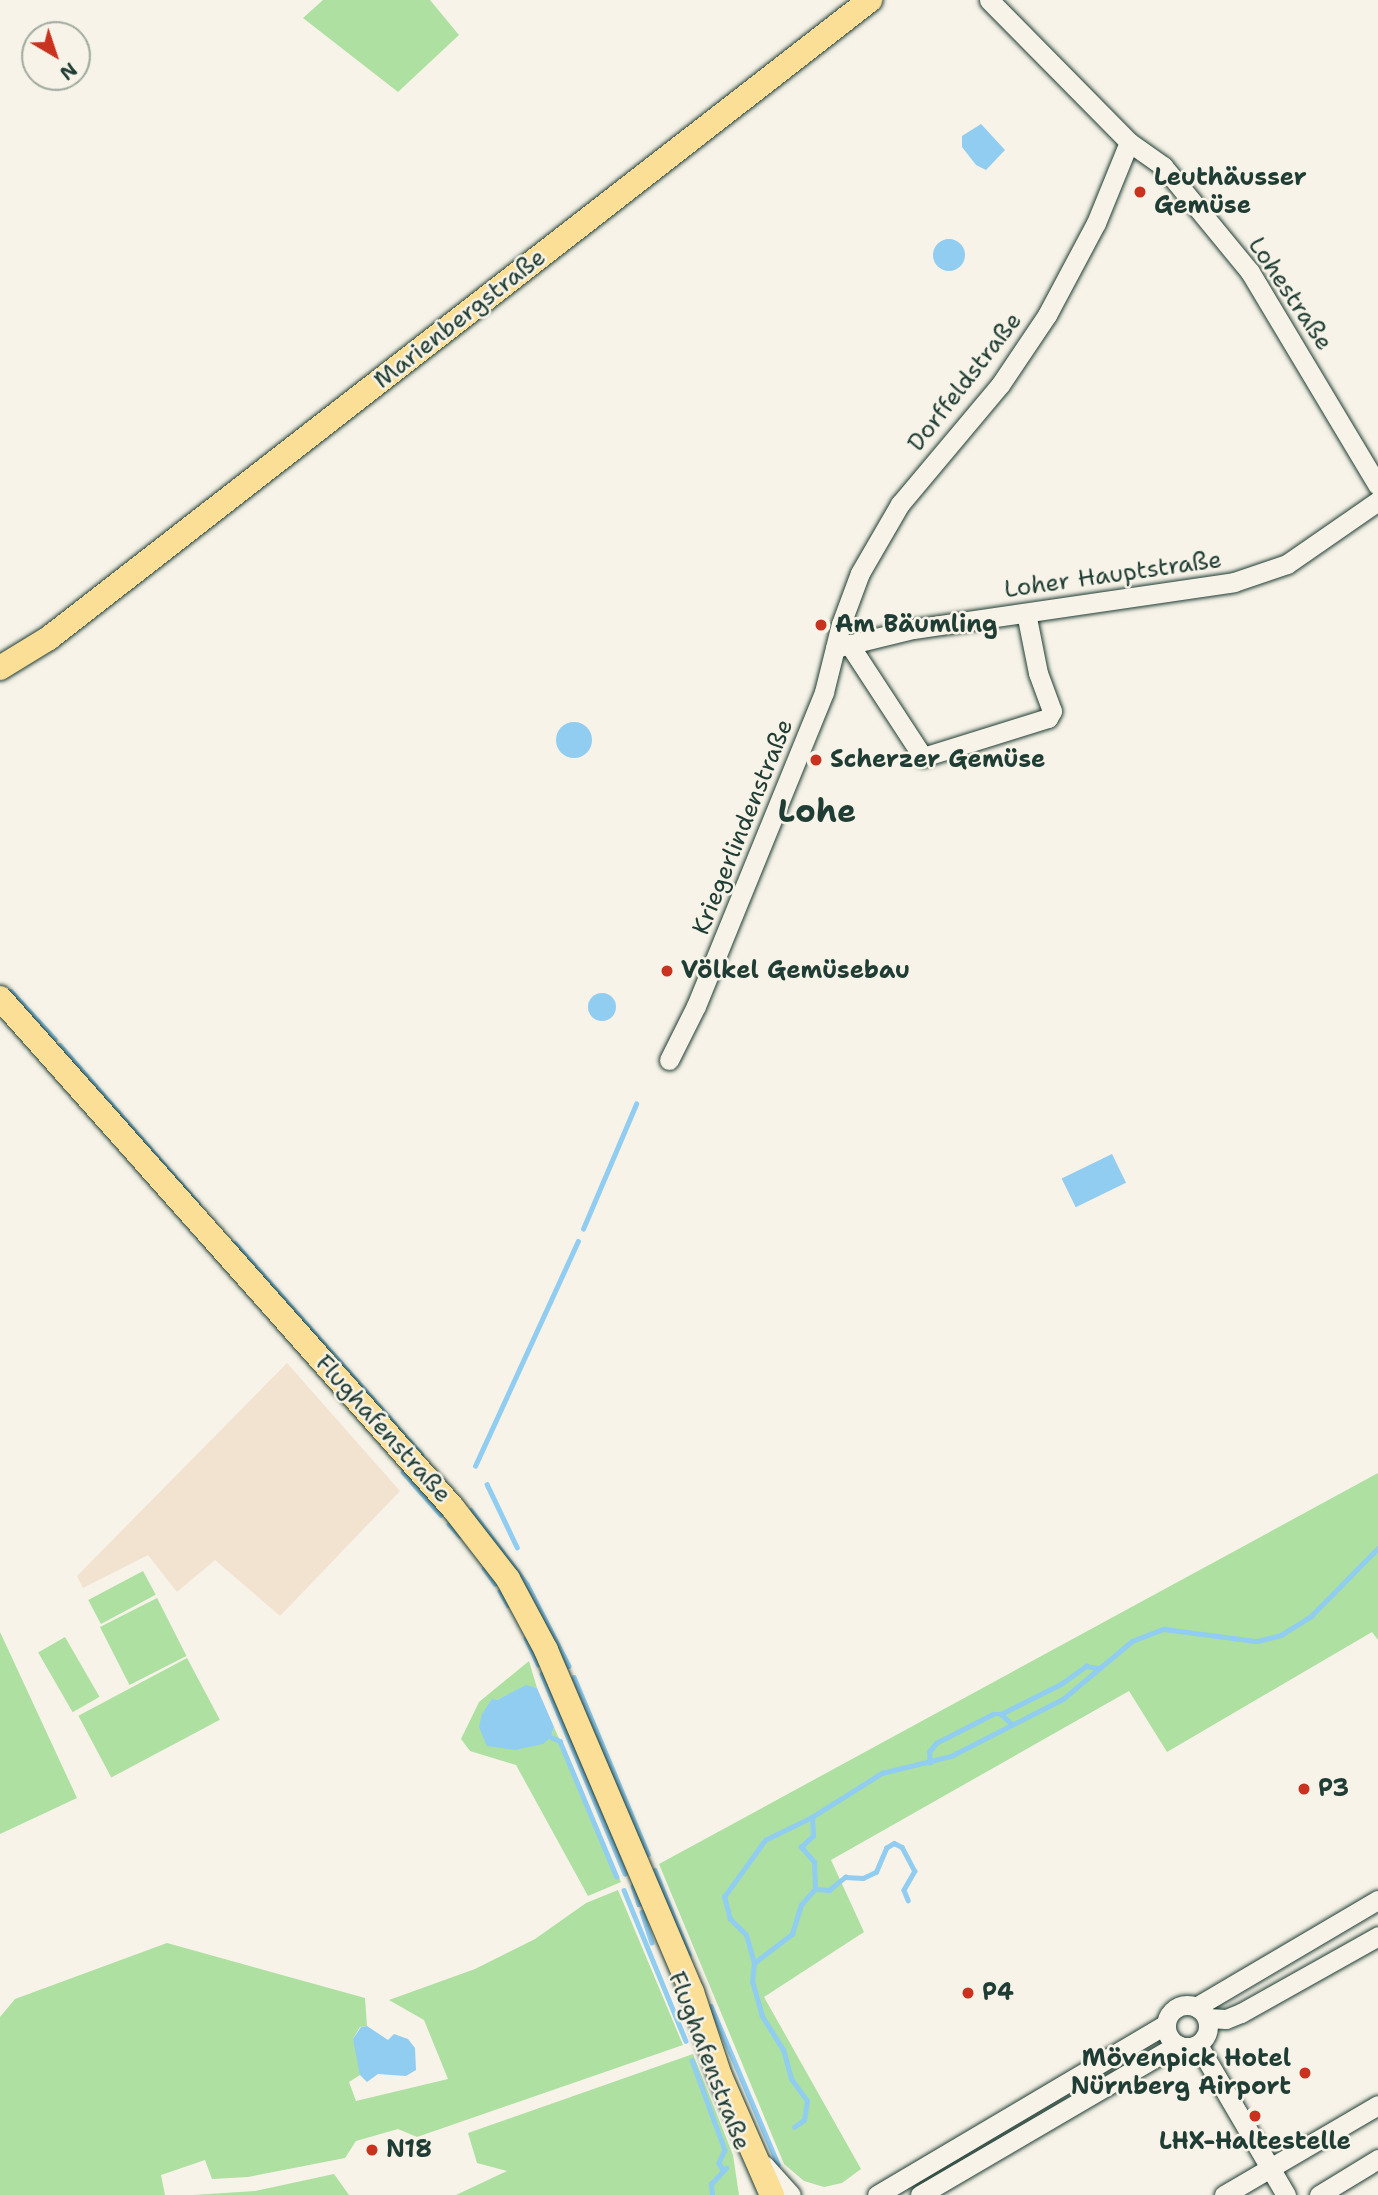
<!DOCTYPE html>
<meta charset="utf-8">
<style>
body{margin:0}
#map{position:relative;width:1378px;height:2195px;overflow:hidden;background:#f7f3e8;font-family:"Shantell Sans",sans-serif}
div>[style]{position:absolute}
.built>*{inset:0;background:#f2e3d0}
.green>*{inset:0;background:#ade0a1;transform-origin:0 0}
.water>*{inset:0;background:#91ccf1;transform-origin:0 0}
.round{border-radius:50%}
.stream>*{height:4.5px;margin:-2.25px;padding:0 2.25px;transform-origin:2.25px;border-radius:2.25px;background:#91ccf1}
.roads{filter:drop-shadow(0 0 2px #1f3d34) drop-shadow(0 0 2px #1f3d34)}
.minor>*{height:19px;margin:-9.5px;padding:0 9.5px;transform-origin:9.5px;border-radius:9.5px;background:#f7f3e8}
.minor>.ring{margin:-9.5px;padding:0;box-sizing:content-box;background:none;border:19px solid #f7f3e8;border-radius:50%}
.major>*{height:24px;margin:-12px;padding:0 12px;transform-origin:12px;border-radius:12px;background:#fbdf96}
.dots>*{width:19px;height:19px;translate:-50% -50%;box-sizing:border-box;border:4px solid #f7f3e8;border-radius:50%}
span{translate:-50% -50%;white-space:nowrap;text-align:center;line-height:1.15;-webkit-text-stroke:5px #f7f3e8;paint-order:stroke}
.poi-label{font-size:24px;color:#1f3d34;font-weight:700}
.left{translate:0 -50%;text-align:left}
.right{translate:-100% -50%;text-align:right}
.street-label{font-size:24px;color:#1f3d34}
.district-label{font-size:32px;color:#1f3d34;font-weight:700}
.north{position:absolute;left:21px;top:21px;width:70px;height:70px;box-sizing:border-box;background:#f7f3e8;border:2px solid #a1aaa0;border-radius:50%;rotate:141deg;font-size:19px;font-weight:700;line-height:28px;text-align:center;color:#1f3d34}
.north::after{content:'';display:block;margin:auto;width:24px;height:32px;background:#c8321e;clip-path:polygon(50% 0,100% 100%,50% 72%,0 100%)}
</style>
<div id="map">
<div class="built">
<i style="clip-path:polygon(287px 1363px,400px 1491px,280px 1616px,215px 1560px,177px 1592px,148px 1555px,83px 1588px,77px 1576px)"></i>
</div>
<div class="green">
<i style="clip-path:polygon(323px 0,430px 0,459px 35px,398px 92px,303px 18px)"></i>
<i style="clip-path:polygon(1378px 1473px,1378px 1640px,1372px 1632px,1167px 1752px,1129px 1691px,831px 1860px,864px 1932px,764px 1997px,861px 2169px,842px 2183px,824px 2187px,804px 2181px,784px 2164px,659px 1864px)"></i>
<i style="left:143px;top:1571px;width:27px;height:62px;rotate:62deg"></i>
<i style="left:157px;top:1598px;width:65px;height:64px;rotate:63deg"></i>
<i style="clip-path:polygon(0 1632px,77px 1798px,0 1834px)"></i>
<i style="left:65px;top:1637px;width:69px;height:31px;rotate:60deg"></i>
<i style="left:187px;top:1658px;width:70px;height:123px;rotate:62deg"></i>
<i style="clip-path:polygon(529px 1661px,537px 1688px,526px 1686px,497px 1700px,551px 1737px,554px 1727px,621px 1882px,588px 1896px,516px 1765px,470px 1751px,461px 1739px,479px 1702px)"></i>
<i style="clip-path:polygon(618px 1890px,683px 2045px,417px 2137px,398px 2129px,356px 2141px,345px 2158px,248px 2177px,212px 2179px,205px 2160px,161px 2175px,165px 2195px,0 2195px,0 2017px,15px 1999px,167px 1943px,365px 1998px,367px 2026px,360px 2027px,353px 2039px,361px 2060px,360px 2075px,349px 2082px,356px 2101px,448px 2079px,424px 2020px,389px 2000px,475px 1969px,535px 1939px,586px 1903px)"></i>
<i style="clip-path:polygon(693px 2054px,733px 2155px,739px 2195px,456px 2195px,507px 2171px,477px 2163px,468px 2133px)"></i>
<i style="clip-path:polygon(334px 2174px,349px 2195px,193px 2195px,255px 2191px)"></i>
</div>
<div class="water">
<i style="clip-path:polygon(981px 124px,1005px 150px,986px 170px,976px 165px,962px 147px,962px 136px)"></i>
<i class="round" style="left:933px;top:239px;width:32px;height:32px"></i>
<i class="round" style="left:556px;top:722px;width:36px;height:36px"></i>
<i class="round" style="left:588px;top:993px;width:28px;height:28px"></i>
<i style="left:1112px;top:1154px;width:32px;height:56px;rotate:64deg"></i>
<i style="clip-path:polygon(526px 1685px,537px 1688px,554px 1727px,551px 1737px,543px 1744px,515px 1750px,487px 1746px,479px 1727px,482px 1714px,492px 1699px,497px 1700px)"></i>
<i style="clip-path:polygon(367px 2026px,388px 2040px,394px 2034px,408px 2039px,415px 2048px,416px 2070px,406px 2076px,378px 2074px,367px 2082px,360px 2075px,353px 2039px,361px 2027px)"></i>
</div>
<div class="stream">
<i style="left:11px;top:991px;width:65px;rotate:47.5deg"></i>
<i style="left:60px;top:1045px;width:210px;rotate:48.9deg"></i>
<i style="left:583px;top:1229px;width:136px;rotate:-67deg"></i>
<i style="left:235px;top:1243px;width:240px;rotate:48.5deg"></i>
<i style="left:396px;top:1426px;width:38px;rotate:48deg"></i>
<i style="left:475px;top:1466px;width:247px;rotate:-65.4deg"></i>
<i style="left:403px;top:1472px;width:57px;rotate:48.5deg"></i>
<i style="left:487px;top:1484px;width:70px;rotate:64.5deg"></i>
<i style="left:471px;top:1510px;width:93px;rotate:52.9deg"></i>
<i style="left:527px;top:1584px;width:92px;rotate:62.9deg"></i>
<i style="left:449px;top:1524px;width:16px;rotate:47deg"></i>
<i style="left:484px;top:1568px;width:19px;rotate:55deg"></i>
<i style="left:500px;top:1591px;width:16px;rotate:60deg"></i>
<i style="left:526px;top:1638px;width:29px;rotate:65deg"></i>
<i style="left:542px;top:1674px;width:216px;rotate:67.4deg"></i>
<i style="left:574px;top:1677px;width:192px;rotate:67.3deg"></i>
<i style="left:1001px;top:1714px;width:67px;rotate:-26.6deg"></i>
<i style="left:1061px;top:1684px;width:31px;rotate:-36deg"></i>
<i style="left:1086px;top:1666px;width:13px;rotate:9deg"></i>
<i style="left:551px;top:1737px;width:10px;rotate:24deg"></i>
<i style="left:560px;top:1741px;width:147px;rotate:67.3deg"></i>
<i style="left:930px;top:1763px;width:11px;rotate:-95deg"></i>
<i style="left:929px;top:1752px;width:11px;rotate:-52deg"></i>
<i style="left:936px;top:1743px;width:64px;rotate:-27deg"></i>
<i style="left:993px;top:1714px;width:8px"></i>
<i style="left:1001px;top:1714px;width:12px;rotate:42deg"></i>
<i style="left:655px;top:1870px;width:91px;rotate:68deg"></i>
<i style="left:633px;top:1886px;width:19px;rotate:72deg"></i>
<i style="left:815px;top:1889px;width:14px;rotate:4deg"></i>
<i style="left:829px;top:1890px;width:21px;rotate:-39deg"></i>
<i style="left:845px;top:1877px;width:18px;rotate:3deg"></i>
<i style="left:863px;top:1878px;width:14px;rotate:-25deg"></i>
<i style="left:876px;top:1872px;width:26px;rotate:-67deg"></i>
<i style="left:886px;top:1848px;width:9px;rotate:-32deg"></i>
<i style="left:894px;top:1843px;width:9px;rotate:27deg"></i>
<i style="left:902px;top:1847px;width:27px;rotate:62deg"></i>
<i style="left:915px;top:1871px;width:22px;rotate:120deg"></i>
<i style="left:904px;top:1890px;width:11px;rotate:68deg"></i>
<i style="left:624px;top:1890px;width:163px;rotate:67.7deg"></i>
<i style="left:642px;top:1912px;width:32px;rotate:72deg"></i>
<i style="left:754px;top:1963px;width:29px;rotate:-106deg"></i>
<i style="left:746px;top:1935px;width:23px;rotate:-135deg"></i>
<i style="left:730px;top:1919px;width:23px;rotate:-105deg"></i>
<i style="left:724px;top:1897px;width:70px;rotate:-54.3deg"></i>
<i style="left:765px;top:1840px;width:52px;rotate:-26.1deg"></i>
<i style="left:711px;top:2006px;width:172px;rotate:67deg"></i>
<i style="left:692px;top:2060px;width:96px;rotate:69.9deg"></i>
<i style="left:725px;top:2150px;width:14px;rotate:115deg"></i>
<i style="left:719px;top:2163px;width:8px;rotate:60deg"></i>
<i style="left:794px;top:2127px;width:12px;rotate:-35deg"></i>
<i style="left:804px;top:2120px;width:19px;rotate:-81deg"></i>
<i style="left:807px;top:2101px;width:27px;rotate:-126deg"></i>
<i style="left:791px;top:2079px;width:30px;rotate:-105deg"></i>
<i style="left:783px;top:2050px;width:40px;rotate:-122deg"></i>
<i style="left:762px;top:2016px;width:35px;rotate:-106deg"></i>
<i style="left:752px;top:1982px;width:19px;rotate:-84deg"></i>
<i style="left:754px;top:1963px;width:48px;rotate:-37.3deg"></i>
<i style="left:792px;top:1934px;width:30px;rotate:-73deg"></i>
<i style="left:801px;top:1905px;width:21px;rotate:-49deg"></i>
<i style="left:815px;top:1889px;width:27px;rotate:-92deg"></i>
<i style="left:814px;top:1862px;width:20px;rotate:-131deg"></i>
<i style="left:801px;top:1847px;width:16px;rotate:-43deg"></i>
<i style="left:813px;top:1836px;width:19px;rotate:-93deg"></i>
<i style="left:812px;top:1817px;width:83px;rotate:-32.2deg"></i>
<i style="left:882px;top:1773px;width:71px;rotate:-13.8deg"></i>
<i style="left:951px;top:1756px;width:126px;rotate:-27deg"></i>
<i style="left:1063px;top:1699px;width:90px;rotate:-40deg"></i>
<i style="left:1132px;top:1641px;width:34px;rotate:-21deg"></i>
<i style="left:1164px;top:1629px;width:94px;rotate:7.4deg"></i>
<i style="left:1257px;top:1641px;width:25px;rotate:-14deg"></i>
<i style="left:1281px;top:1635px;width:36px;rotate:-32deg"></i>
<i style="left:1311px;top:1616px;width:95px;rotate:-45.4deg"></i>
<i style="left:712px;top:2195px;width:11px;rotate:-95deg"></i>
<i style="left:711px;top:2184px;width:22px;rotate:-47deg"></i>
</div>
<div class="roads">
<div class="minor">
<i style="left:989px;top:0;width:199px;rotate:45.4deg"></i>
<i style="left:1129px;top:142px;width:42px;rotate:35.2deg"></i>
<i style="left:1163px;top:166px;width:137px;rotate:50.6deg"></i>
<i style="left:1250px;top:272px;width:249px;rotate:59.1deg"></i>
<i style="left:849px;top:644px;width:135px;rotate:56.8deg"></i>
<i style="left:923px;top:757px;width:131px;rotate:-17.3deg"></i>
<i style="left:1048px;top:718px;width:8px;rotate:-60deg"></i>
<i style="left:1052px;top:711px;width:40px;rotate:-110.2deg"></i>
<i style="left:1038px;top:673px;width:61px;rotate:-101.3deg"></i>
<i style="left:835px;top:648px;width:80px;rotate:-13.7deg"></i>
<i style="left:913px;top:629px;width:324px;rotate:-8.3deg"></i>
<i style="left:1234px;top:582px;width:56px;rotate:-18.8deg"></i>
<i style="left:1287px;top:564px;width:111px;rotate:-34.7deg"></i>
<i style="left:669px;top:1060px;width:60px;rotate:-63.4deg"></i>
<i style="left:696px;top:1006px;width:339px;rotate:-67.8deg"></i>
<i style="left:824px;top:692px;width:70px;rotate:-76deg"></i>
<i style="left:841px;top:624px;width:54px;rotate:-69.6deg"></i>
<i style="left:860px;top:573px;width:80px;rotate:-59.9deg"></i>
<i style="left:900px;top:504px;width:155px;rotate:-50deg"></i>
<i style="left:1000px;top:385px;width:84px;rotate:-56.1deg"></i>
<i style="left:1047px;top:315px;width:104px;rotate:-62deg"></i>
<i style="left:1096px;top:223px;width:87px;rotate:-67.8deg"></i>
<i class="ring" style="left:1166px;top:2005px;width:23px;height:23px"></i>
<i style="left:1196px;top:2007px;width:211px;rotate:-30.5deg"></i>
<i style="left:1207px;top:2018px;width:19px;rotate:3deg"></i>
<i style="left:1226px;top:2019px;width:16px;rotate:-22deg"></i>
<i style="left:1241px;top:2013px;width:157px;rotate:-29.3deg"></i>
<i style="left:1198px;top:2045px;width:174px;rotate:59.6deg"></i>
<i style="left:764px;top:2165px;width:40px;rotate:48deg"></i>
<i style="left:877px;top:2195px;width:336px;rotate:-30.6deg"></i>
<i style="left:920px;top:2195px;width:298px;rotate:-30.3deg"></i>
<i style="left:1224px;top:2195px;width:178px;rotate:-30.3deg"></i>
<i style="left:1319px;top:2195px;width:69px;rotate:-31.4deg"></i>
</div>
<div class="major">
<i style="left:0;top:668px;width:57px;rotate:-31.5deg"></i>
<i style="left:49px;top:638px;width:1040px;rotate:-37.85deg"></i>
<i style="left:0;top:998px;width:682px;rotate:48.39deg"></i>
<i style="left:453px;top:1508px;width:90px;rotate:52.2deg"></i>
<i style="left:508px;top:1579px;width:81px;rotate:61.8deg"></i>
<i style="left:546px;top:1650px;width:372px;rotate:66.9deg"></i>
<i style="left:692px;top:1992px;width:89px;rotate:71.6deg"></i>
<i style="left:720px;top:2076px;width:130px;rotate:66.4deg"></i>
</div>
</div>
<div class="dots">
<i style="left:1140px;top:192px;background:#c8321e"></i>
<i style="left:821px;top:625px;background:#c8321e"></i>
<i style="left:816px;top:760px;background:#c8321e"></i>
<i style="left:667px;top:971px;background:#c8321e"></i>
<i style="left:1304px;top:1789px;background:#c8321e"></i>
<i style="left:968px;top:1993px;background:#c8321e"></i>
<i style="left:1305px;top:2073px;background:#c8321e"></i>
<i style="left:1255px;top:2116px;background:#c8321e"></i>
<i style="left:372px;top:2150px;background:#c8321e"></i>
</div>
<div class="poi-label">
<span class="left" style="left:1154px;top:192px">Leuthäusser<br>Gemüse</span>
<span class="left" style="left:835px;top:625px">Am Bäumling</span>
<span class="left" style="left:830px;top:760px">Scherzer Gemüse</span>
<span class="left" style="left:681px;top:971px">Völkel Gemüsebau</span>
<span class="left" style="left:1318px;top:1789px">P3</span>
<span class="left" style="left:982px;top:1993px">P4</span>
<span class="right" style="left:1291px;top:2073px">Mövenpick Hotel<br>Nürnberg Airport</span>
<span style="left:1255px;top:2142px">LHX-Haltestelle</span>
<span class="left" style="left:386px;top:2150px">N18</span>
</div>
<div class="street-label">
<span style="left:1290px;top:294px;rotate:56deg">Lohestraße</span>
<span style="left:460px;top:319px;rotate:-38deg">Marienbergstraße</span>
<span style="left:965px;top:382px;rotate:-52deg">Dorffeldstraße</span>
<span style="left:1113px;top:575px;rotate:-8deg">Loher Hauptstraße</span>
<span style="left:743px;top:827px;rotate:-68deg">Kriegerlindenstraße</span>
<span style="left:383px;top:1429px;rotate:48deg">Flughafenstraße</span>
<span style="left:709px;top:2061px;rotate:69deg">Flughafenstraße</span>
</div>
<div class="district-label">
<span style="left:817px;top:811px">Lohe</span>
</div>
<div class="north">N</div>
</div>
